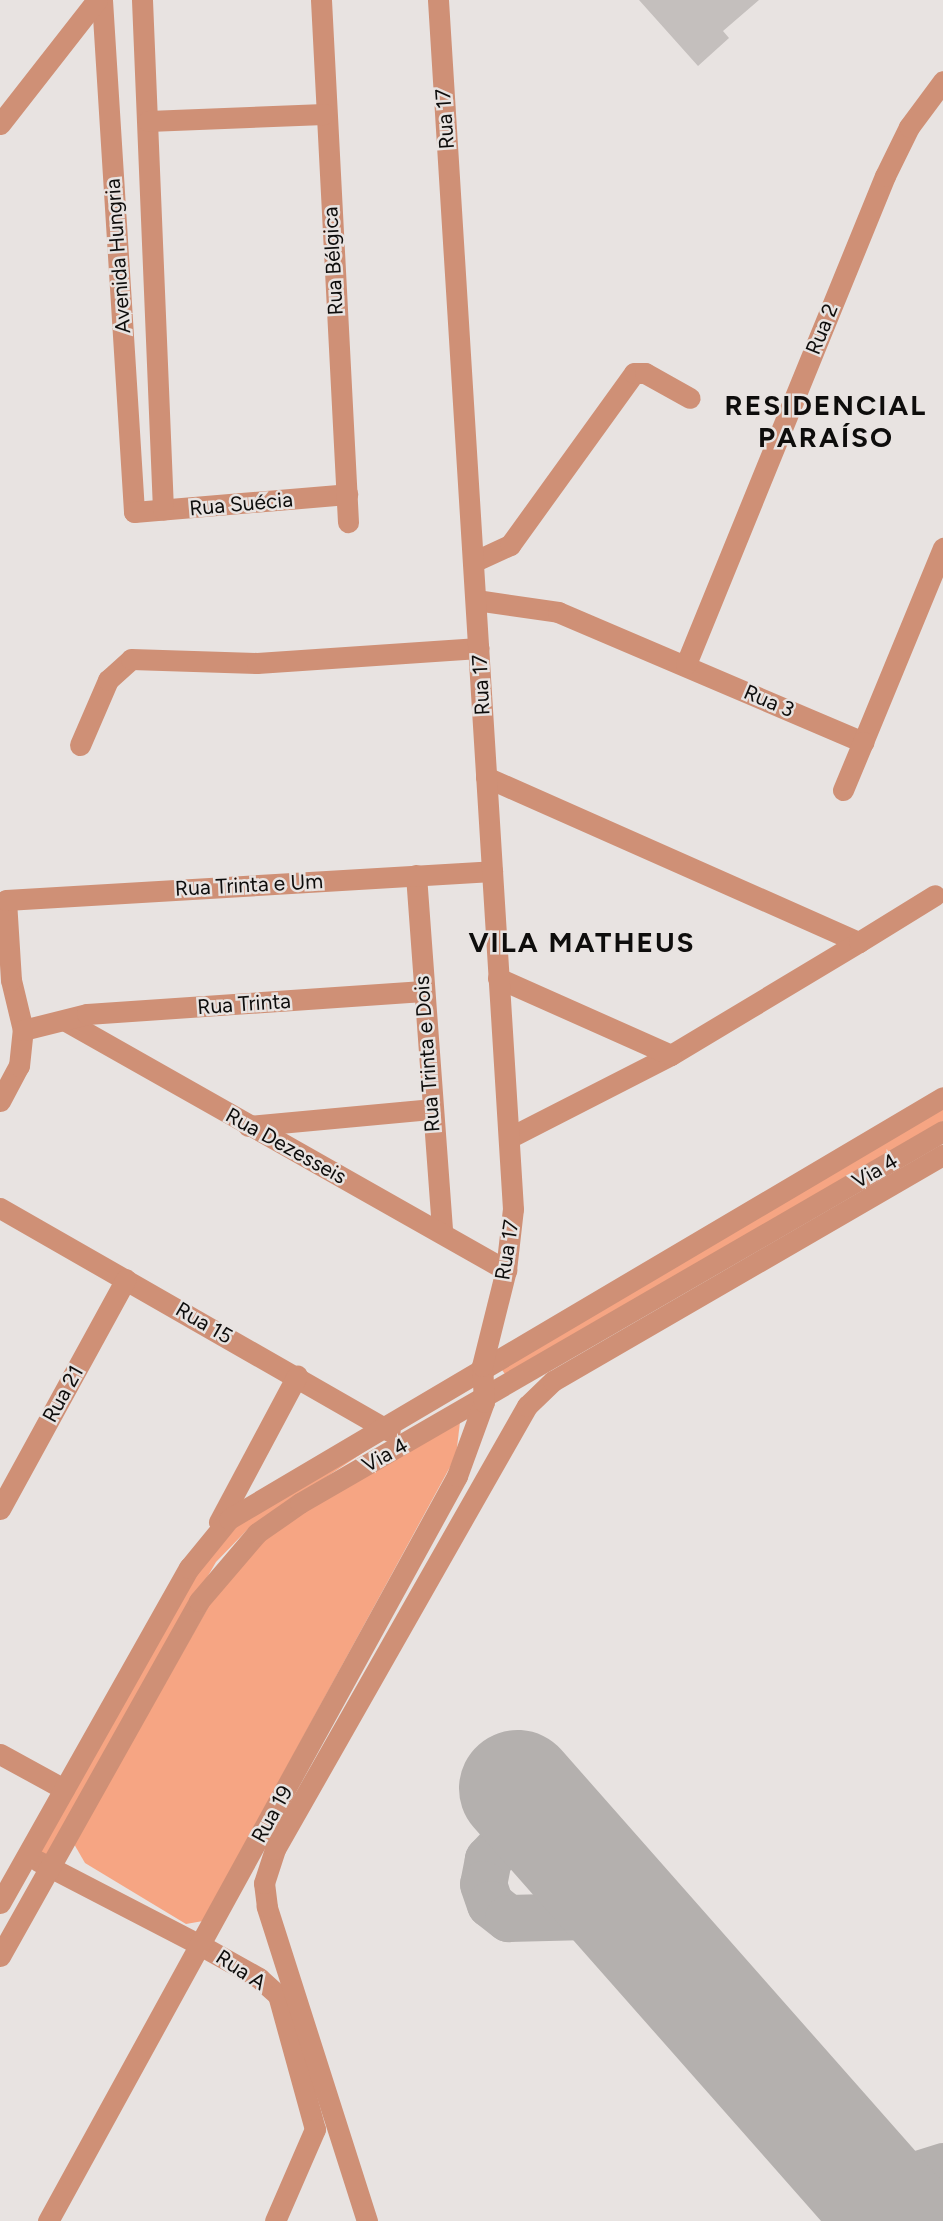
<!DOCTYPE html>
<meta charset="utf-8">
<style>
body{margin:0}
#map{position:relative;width:943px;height:2221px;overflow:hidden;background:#e8e3e1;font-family:Figtree,sans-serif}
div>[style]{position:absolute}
.green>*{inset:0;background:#f6a583}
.taxiway>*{height:47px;margin:-23.5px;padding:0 23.5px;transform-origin:23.5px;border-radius:23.5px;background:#b4b0ae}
.runway>*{height:117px;margin:-58.5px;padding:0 58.5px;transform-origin:58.5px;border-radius:58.5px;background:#b4b0ae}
.building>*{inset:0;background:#c4bfbd}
.minor>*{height:21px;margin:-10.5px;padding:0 10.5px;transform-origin:10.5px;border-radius:10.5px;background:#cf9076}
span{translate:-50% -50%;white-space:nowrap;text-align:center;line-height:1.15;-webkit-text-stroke:5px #e8e3e1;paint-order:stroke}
.street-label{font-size:21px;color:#0e0d0c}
.district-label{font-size:28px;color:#0e0d0c;font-weight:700;letter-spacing:2px}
</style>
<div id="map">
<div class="green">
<i style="clip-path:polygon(943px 1107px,943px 1121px,505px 1374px,502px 1370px,501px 1366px)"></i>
<i style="clip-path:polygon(460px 1422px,456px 1456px,203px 1921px,186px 1924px,85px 1863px,74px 1844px,215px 1595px,260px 1541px,289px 1520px)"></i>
<i style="clip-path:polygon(373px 1446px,248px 1529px,216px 1562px,45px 1857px,39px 1849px,197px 1570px,241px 1522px)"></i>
</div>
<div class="taxiway">
<i style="left:535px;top:1809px;width:69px;rotate:133.2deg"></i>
<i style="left:488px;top:1859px;width:25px;rotate:101deg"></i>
<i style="left:483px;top:1884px;width:21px;rotate:71deg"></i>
<i style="left:490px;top:1904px;width:23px;rotate:38deg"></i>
<i style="left:508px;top:1918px;width:79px;rotate:-1.5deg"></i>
<i style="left:587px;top:1916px;width:69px;rotate:21.3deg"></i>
<i style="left:859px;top:2176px;width:40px;rotate:5.7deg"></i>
<i style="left:899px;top:2180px;width:46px;rotate:-17.7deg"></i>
</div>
<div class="runway">
<i style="left:517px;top:1788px;width:577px;rotate:48.58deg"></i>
</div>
<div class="building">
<i style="clip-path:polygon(639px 0,759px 0,723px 31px,729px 38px,698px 66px)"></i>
</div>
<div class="minor">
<i style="left:102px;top:0;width:513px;rotate:86.42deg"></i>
<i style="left:134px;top:512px;width:214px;rotate:-4.8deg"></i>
<i style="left:142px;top:0;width:510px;rotate:87.64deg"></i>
<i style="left:321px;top:0;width:523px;rotate:87.04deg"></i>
<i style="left:148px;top:121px;width:176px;rotate:-2.3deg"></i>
<i style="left:0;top:124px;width:157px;rotate:-52deg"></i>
<i style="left:473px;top:562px;width:41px;rotate:-24.7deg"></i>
<i style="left:510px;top:545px;width:212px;rotate:-54.2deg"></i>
<i style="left:634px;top:373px;width:11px"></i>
<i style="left:645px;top:373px;width:51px;rotate:29.1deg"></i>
<i style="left:476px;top:600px;width:83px;rotate:8.3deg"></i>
<i style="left:558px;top:612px;width:332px;rotate:23.1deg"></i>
<i style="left:863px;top:742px;width:210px;rotate:-67.6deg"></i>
<i style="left:686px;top:664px;width:527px;rotate:-67.82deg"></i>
<i style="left:885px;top:176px;width:55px;rotate:-63.9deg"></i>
<i style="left:909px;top:127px;width:57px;rotate:-53.5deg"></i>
<i style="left:80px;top:745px;width:71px;rotate:-66.7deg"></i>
<i style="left:108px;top:680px;width:31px;rotate:-42deg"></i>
<i style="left:131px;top:659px;width:126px;rotate:1.8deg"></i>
<i style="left:257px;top:663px;width:222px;rotate:-3.9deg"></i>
<i style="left:486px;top:777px;width:408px;rotate:23.9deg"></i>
<i style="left:859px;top:942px;width:219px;rotate:149deg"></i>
<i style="left:671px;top:1055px;width:182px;rotate:152.9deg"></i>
<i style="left:843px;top:790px;width:52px;rotate:-67.4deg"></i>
<i style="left:416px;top:875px;width:359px;rotate:85.8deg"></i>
<i style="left:859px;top:942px;width:89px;rotate:-31.7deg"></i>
<i style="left:498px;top:978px;width:189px;rotate:24deg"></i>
<i style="left:66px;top:1021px;width:506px;rotate:29.51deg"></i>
<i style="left:23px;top:1030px;width:51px;rotate:-103.5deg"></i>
<i style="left:11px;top:980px;width:80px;rotate:-93.6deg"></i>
<i style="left:6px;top:900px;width:487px;rotate:-3.4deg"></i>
<i style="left:0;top:1101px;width:40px;rotate:-62deg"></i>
<i style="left:19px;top:1066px;width:36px;rotate:-84deg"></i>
<i style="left:23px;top:1030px;width:66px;rotate:-14deg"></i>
<i style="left:87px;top:1014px;width:337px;rotate:-3.9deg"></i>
<i style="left:248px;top:1126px;width:183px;rotate:-5.3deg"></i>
<i style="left:0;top:1208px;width:449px;rotate:29.8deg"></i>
<i style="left:0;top:1509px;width:262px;rotate:-61.3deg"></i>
<i style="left:219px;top:1522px;width:166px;rotate:-61.9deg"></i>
<i style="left:0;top:1754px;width:73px;rotate:28.7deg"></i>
<i style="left:38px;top:1861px;width:182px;rotate:27.4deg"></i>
<i style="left:200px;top:1945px;width:68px;rotate:29.2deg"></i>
<i style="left:259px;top:1978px;width:25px;rotate:42deg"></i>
<i style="left:278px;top:1995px;width:139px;rotate:74.6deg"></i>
<i style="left:315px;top:2129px;width:100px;rotate:113.5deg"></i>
<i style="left:0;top:1903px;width:385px;rotate:-60.6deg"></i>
<i style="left:189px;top:1568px;width:63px;rotate:-50.8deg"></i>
<i style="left:229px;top:1519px;width:829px;rotate:-30.58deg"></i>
<i style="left:0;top:1956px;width:407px;rotate:-60.7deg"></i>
<i style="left:199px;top:1601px;width:89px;rotate:-49.5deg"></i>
<i style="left:257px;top:1533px;width:52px;rotate:-34.9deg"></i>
<i style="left:300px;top:1503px;width:743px;rotate:-30.05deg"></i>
<i style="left:48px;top:2221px;width:850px;rotate:-61.23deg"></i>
<i style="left:457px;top:1476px;width:79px;rotate:-70deg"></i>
<i style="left:484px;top:1402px;width:36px;rotate:-93deg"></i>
<i style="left:482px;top:1366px;width:99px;rotate:-76deg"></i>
<i style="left:506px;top:1270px;width:61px;rotate:-83.5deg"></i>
<i style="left:513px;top:1209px;width:1211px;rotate:-93.55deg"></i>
<i style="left:367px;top:2221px;width:330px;rotate:-107.7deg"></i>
<i style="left:267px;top:1907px;width:24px;rotate:-97deg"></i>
<i style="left:264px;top:1883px;width:36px;rotate:-72deg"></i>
<i style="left:275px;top:1849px;width:510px;rotate:-60.37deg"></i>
<i style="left:527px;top:1406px;width:36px;rotate:-44deg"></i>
<i style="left:553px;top:1381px;width:451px;rotate:-30.1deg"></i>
</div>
<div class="street-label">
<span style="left:445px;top:119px;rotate:-94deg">Rua 17</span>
<span style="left:118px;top:256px;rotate:-94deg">Avenida Hungria</span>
<span style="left:333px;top:261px;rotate:-93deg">Rua Bélgica</span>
<span style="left:822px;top:329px;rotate:-68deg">Rua 2</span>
<span style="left:241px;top:504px;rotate:-5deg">Rua Suécia</span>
<span style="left:481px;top:685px;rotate:-93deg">Rua 17</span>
<span style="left:769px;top:701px;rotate:23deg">Rua 3</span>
<span style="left:249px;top:885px;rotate:-3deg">Rua Trinta e Um</span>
<span style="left:244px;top:1004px;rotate:-4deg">Rua Trinta</span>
<span style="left:427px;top:1054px;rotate:-94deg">Rua Trinta e Dois</span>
<span style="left:286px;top:1146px;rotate:29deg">Rua Dezesseis</span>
<span style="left:875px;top:1171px;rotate:-30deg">Via 4</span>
<span style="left:507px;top:1250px;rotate:-81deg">Rua 17</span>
<span style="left:204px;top:1323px;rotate:30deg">Rua 15</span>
<span style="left:63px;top:1394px;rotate:-61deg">Rua 21</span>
<span style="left:385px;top:1455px;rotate:-29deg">Via 4</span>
<span style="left:272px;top:1814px;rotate:-61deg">Rua 19</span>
<span style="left:241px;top:1970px;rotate:33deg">Rua A</span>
</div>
<div class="district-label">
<span style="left:826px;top:421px">RESIDENCIAL<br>PARAÍSO</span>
<span style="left:582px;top:942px">VILA MATHEUS</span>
</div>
</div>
